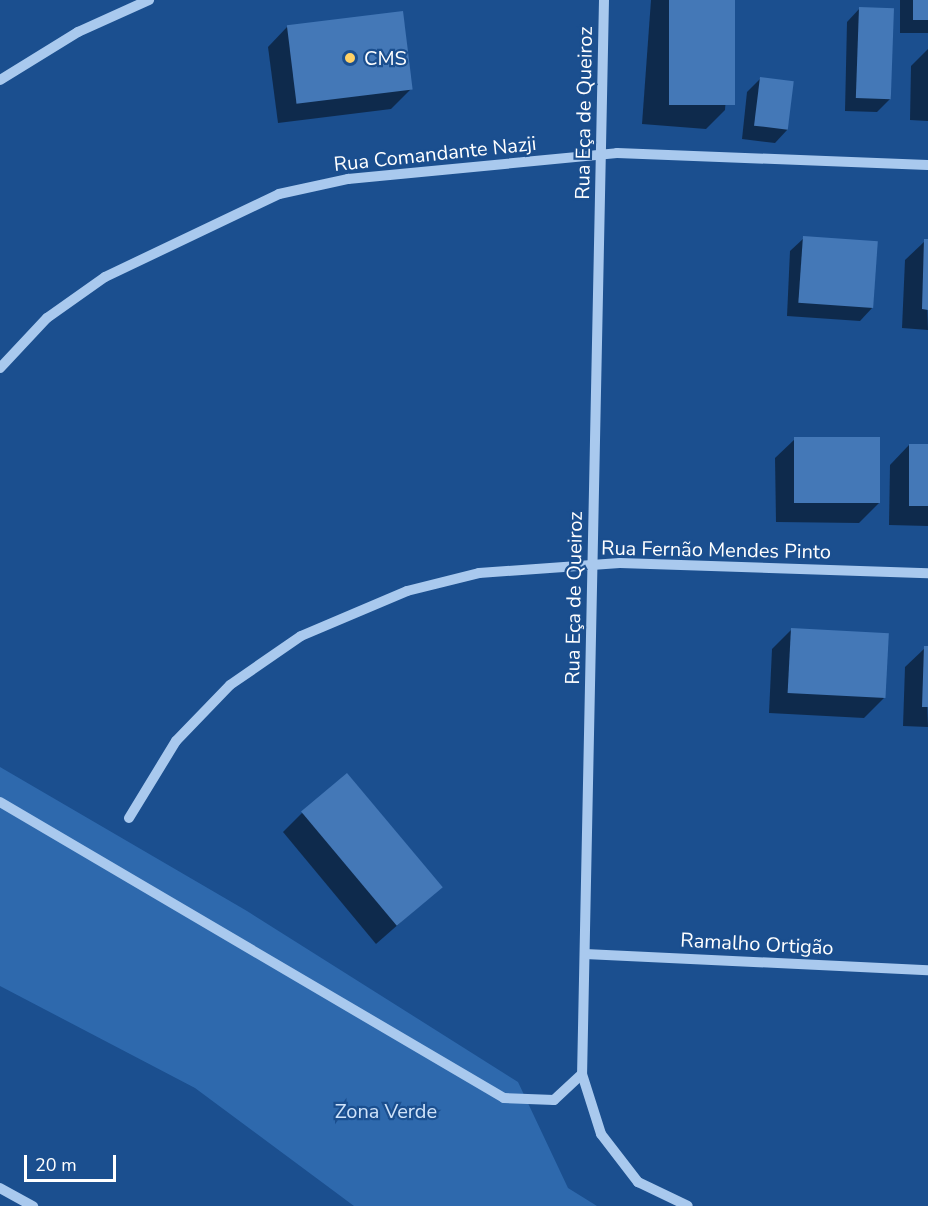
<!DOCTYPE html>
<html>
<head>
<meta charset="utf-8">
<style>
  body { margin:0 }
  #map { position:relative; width:928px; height:1206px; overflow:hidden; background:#1b4f8f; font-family:"Nunito Sans",sans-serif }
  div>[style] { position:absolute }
  .green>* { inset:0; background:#2e69ad }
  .shadow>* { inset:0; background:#0007; transform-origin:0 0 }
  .building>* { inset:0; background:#4478b7; transform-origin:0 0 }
  .minor>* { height:10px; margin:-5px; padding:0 5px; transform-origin:5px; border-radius:5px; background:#a9c9ee }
  .dots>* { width:16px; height:16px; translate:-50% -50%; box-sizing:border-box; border:3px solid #1b4f8f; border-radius:50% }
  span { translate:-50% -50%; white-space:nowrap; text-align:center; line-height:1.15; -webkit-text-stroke:4.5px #1b4f8f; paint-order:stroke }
  .poi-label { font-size:20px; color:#fff }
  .left { translate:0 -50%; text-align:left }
  .street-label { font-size:20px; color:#fff }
  .park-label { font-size:20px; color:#cfe3fa }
  .scale { position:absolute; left:24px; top:1155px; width:92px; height:27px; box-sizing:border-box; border:3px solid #fff; border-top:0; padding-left:8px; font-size:18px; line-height:21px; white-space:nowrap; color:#fff; -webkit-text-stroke:4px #1b4f8f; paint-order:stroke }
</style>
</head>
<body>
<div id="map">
  <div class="green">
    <i style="clip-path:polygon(0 767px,247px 911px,518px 1082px,568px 1188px,597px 1206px,354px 1206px,195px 1088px,0 986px)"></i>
  </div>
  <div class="shadow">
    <i style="clip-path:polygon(651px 0,733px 0,725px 110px,706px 129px,642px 124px)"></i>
    <i style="left:900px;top:0;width:28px;height:33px"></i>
    <i style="clip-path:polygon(860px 8px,891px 98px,877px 112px,845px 111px,847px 22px)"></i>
    <i style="clip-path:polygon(287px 27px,411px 89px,391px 109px,278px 123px,268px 47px)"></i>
    <i style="clip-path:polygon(928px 49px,928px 121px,910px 120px,911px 66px)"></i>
    <i style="clip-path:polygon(760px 79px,788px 129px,775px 143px,742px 139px,747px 92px)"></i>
    <i style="clip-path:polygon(804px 238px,873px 307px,860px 321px,787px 316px,790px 251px)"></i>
    <i style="clip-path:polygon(925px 241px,928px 330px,902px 328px,905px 260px)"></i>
    <i style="clip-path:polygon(795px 439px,879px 503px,859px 523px,776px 522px,775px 458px)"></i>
    <i style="clip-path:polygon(909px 445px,928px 446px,928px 526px,889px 525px,890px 465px)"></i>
    <i style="clip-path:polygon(792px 629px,884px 698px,864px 718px,769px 713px,772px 649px)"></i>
    <i style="clip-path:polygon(925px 648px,928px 727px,903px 726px,905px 667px)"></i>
    <i style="clip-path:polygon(302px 813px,441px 887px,376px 944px,283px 832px)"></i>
  </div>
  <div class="building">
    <i style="left:669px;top:0;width:66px;height:105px"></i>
    <i style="left:913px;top:0;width:15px;height:20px"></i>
    <i style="left:859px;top:7px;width:35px;height:91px;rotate:2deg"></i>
    <i style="left:403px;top:11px;width:79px;height:117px;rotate:83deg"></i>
    <i style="left:760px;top:77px;width:34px;height:49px;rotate:7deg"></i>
    <i style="left:803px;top:236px;width:75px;height:67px;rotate:4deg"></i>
    <i style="clip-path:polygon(924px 239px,928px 239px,928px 310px,922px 309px)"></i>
    <i style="left:794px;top:437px;width:86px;height:66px"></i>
    <i style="left:909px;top:444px;width:19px;height:62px"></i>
    <i style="left:791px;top:628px;width:98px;height:65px;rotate:3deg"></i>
    <i style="clip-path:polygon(924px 646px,928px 646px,928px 707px,922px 707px)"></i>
    <i style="left:347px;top:773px;width:149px;height:60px;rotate:50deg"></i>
  </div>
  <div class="minor">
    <i style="left:604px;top:0;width:1074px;rotate:91.17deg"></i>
    <i style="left:582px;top:1074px;width:63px;rotate:72.4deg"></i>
    <i style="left:601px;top:1134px;width:61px;rotate:52.4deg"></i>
    <i style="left:638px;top:1182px;width:55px;rotate:25.6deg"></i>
    <i style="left:0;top:80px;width:92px;rotate:-31.6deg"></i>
    <i style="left:78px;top:32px;width:78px;rotate:-24.3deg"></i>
    <i style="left:0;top:368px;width:69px;rotate:-46.8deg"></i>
    <i style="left:47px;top:318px;width:71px;rotate:-35.3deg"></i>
    <i style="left:105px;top:277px;width:193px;rotate:-25.5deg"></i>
    <i style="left:279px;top:194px;width:71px;rotate:-12.3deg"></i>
    <i style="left:348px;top:179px;width:270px;rotate:-5.5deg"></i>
    <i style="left:617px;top:153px;width:311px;rotate:2.2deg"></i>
    <i style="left:0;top:802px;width:584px;rotate:30.43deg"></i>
    <i style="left:504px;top:1098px;width:50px;rotate:2.3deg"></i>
    <i style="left:554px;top:1100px;width:38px;rotate:-43deg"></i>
    <i style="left:129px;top:818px;width:90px;rotate:-58.6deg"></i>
    <i style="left:176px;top:741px;width:78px;rotate:-46deg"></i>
    <i style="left:230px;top:685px;width:86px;rotate:-34.6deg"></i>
    <i style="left:301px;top:636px;width:115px;rotate:-23deg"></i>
    <i style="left:407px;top:591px;width:74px;rotate:-14deg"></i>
    <i style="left:479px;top:573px;width:141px;rotate:-4.1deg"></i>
    <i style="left:620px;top:563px;width:308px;rotate:1.9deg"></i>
    <i style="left:585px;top:954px;width:343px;rotate:2.7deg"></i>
    <i style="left:0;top:1188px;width:38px;rotate:29deg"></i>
  </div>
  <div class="dots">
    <i style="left:350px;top:58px;background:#ffd166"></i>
  </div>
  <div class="poi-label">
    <span class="left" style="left:364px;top:58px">CMS</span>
  </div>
  <div class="street-label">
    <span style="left:584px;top:113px;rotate:-89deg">Rua Eça de Queiroz</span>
    <span style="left:435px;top:154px;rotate:-6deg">Rua Comandante Nazji</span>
    <span style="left:716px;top:550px;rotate:1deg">Rua Fernão Mendes Pinto</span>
    <span style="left:574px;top:598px;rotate:-89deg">Rua Eça de Queiroz</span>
    <span style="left:757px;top:944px;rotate:3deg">Ramalho Ortigão</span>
  </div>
  <div class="park-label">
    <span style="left:386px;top:1111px">Zona Verde</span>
  </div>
  <div class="scale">20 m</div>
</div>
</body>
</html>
